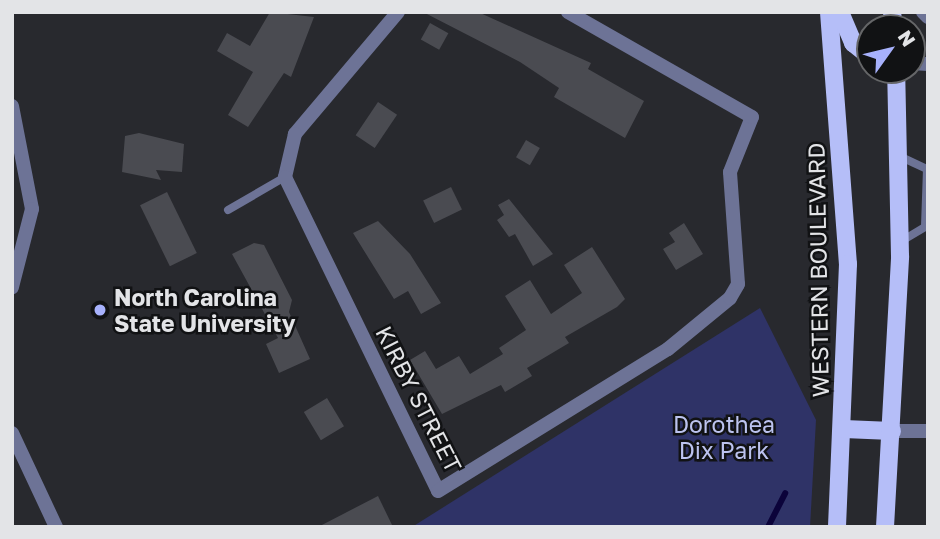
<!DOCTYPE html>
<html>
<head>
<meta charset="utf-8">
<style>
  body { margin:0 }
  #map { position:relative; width:940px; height:539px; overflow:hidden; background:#28292e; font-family:"Golos Text",sans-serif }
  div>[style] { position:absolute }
  .green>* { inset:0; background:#2f3367 }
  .stream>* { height:6px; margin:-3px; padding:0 3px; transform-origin:3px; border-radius:3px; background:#0b033a }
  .building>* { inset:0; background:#4a4b51; transform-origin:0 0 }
  .service>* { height:8px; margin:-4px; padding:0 4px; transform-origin:4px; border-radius:4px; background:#6d7396 }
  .minor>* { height:14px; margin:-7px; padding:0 7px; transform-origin:7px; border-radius:7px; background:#6d7396 }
  .tertiary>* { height:14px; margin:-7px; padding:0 7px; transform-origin:7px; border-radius:7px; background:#6d7396 }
  .primary>* { height:18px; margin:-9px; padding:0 9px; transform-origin:9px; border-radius:9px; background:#b5bef8 }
  .dots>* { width:19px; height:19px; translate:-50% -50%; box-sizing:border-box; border:4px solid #111214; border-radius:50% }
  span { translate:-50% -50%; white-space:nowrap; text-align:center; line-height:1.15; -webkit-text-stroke:5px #111214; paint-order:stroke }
  .street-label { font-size:23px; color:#e3e4e7 }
  .poi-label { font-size:23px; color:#e3e4e7; font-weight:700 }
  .left { translate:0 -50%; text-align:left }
  .park-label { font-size:23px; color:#bcc3ef }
  .frame { position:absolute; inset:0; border:14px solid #e3e4e7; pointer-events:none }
  .north { position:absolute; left:856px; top:14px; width:70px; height:70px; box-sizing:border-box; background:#111214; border:2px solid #656668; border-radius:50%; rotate:56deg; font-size:19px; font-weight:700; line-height:28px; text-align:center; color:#e3e4e7 }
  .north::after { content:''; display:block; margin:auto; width:24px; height:32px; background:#a7b1fc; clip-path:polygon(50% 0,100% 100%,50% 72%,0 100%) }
</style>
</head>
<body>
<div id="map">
  <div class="green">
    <i style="clip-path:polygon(760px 308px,816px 420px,810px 527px,412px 527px)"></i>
  </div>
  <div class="stream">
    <i style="left:768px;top:527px;width:38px;rotate:-63deg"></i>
  </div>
  <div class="building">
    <i style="clip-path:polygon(270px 12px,314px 17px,291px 77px,284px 73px,248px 127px,228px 115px,253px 72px,217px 51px,227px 33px,250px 46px)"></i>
    <i style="clip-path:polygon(423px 12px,478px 12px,591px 63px,588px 69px,644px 101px,625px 138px,554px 97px,559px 88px,520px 62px)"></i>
    <i style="left:430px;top:23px;width:21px;height:19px;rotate:29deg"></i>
    <i style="left:378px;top:102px;width:23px;height:40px;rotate:34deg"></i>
    <i style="clip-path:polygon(139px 133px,184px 144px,182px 172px,156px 170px,161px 180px,122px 172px,125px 136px)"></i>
    <i style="left:526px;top:140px;width:16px;height:20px;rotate:30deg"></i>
    <i style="left:451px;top:187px;width:25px;height:31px;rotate:64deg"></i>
    <i style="left:167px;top:192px;width:68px;height:30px;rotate:64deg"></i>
    <i style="clip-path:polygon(509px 199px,553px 254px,533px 266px,515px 234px,509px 237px,497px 220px,504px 215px,498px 205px)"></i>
    <i style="clip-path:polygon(378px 221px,410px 254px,441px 303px,421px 314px,408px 291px,394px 299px,353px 233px)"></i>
    <i style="clip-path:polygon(684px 223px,703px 254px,676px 270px,663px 249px,675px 242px,669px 233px)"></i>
    <i style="clip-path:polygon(254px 243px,264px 245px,292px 300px,289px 312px,310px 359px,279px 373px,266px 344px,278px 338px,232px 254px)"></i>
    <i style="clip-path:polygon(592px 247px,625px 299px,617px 307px,565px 337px,569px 343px,527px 368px,532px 376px,505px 392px,501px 385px,442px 414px,410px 360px,425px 351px,436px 369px,459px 356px,470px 374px,503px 354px,499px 348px,526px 330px,505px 296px,530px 280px,551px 314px,582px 293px,564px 265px)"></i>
    <i style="left:327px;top:398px;width:33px;height:27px;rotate:59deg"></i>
    <i style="clip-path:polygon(378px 496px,393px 527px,318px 527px)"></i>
  </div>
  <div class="service">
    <i style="left:899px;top:156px;width:31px;rotate:25deg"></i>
    <i style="left:927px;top:169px;width:58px;rotate:92deg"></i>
    <i style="left:925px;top:227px;width:29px;rotate:149deg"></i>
    <i style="left:228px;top:210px;width:66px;rotate:-30.1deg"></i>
  </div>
  <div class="minor">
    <i style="left:398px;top:12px;width:160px;rotate:130.2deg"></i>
    <i style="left:295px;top:134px;width:44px;rotate:103.1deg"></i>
    <i style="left:285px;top:177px;width:349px;rotate:64deg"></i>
    <i style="left:438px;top:491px;width:270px;rotate:-31.7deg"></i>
    <i style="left:668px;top:349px;width:80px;rotate:-39.4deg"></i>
    <i style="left:730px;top:298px;width:16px;rotate:-60deg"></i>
    <i style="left:738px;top:284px;width:112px;rotate:-94.1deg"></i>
    <i style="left:730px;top:172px;width:59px;rotate:-68.2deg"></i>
    <i style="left:752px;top:117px;width:212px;rotate:-150.3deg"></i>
    <i style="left:12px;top:106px;width:105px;rotate:79deg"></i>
    <i style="left:32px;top:209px;width:81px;rotate:104.4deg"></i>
    <i style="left:12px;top:433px;width:104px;rotate:64.9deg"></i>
  </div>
  <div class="tertiary">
    <i style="left:923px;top:12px;width:7px;rotate:45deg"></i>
    <i style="left:912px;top:63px;width:16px;rotate:4deg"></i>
    <i style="left:892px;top:431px;width:36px"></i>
  </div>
  <div class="primary">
    <i style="left:829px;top:12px;width:253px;rotate:85.7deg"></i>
    <i style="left:848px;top:264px;width:263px;rotate:92.4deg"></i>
    <i style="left:840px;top:12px;width:34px;rotate:67deg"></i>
    <i style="left:853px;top:43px;width:22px;rotate:39deg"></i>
    <i style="left:892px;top:12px;width:16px;rotate:83deg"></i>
    <i style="left:844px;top:429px;width:48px;rotate:2.4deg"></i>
    <i style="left:885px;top:527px;width:271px;rotate:-86.8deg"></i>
    <i style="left:900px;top:256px;width:186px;rotate:-91.2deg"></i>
  </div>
  <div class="dots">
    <i style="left:100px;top:310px;background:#a7b1fc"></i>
  </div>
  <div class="street-label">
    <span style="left:818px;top:270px;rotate:-91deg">WESTERN BOULEVARD</span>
    <span style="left:419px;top:399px;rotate:63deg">KIRBY STREET</span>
  </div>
  <div class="poi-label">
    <span class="left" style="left:114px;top:310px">North Carolina<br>State University</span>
  </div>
  <div class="park-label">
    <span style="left:724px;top:437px">Dorothea<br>Dix Park</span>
  </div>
  <div class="frame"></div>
  <div class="north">N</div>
</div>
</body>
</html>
